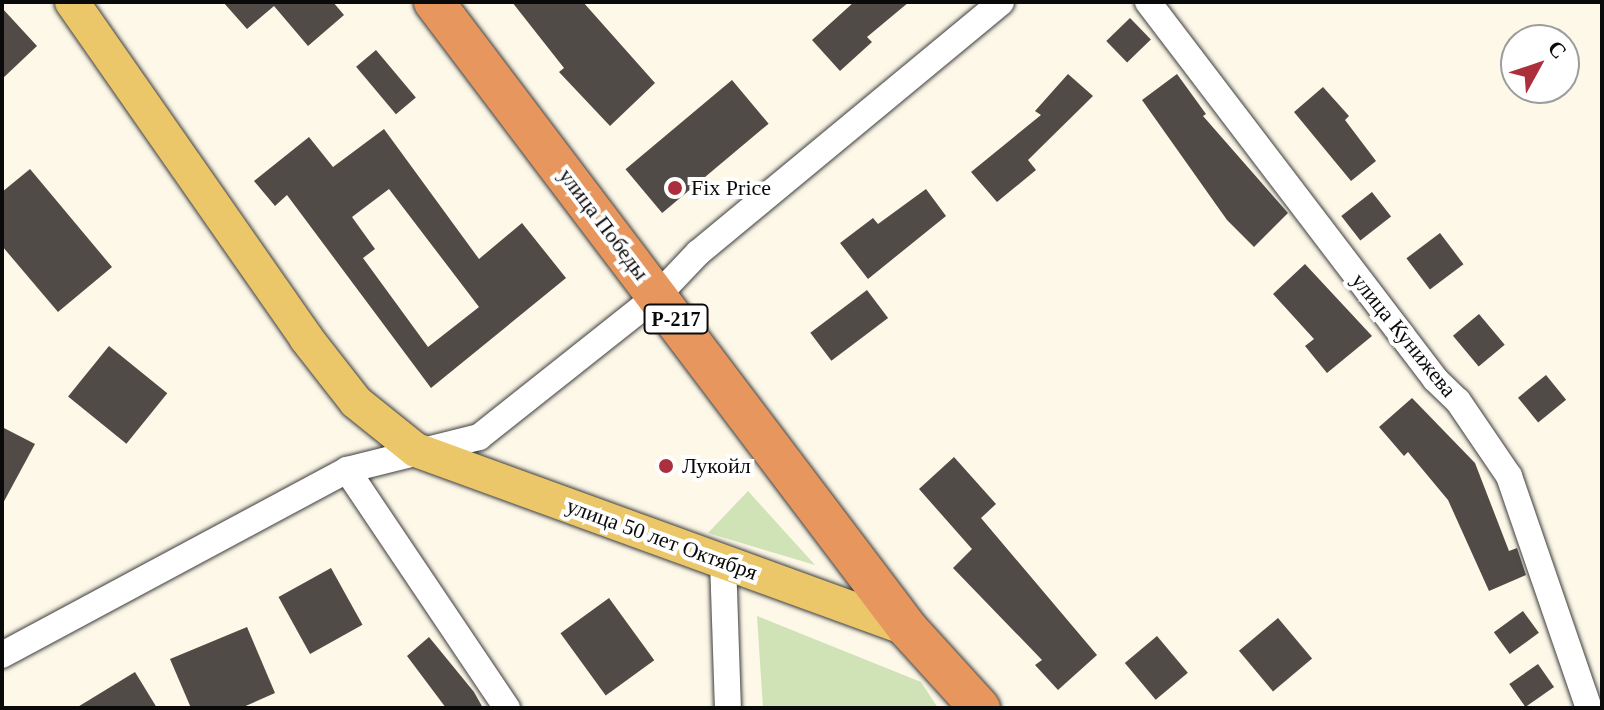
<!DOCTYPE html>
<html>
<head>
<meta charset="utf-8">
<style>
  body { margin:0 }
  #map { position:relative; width:1604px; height:710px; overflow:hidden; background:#fdf8e8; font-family:"Times New Roman",serif }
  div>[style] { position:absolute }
  .green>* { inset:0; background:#cfe3b6 }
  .building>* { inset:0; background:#514b47; transform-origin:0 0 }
  .roads { filter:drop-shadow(0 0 2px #3d3d3d) drop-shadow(0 0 2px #3d3d3d) }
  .minor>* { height:26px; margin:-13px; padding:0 13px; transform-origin:13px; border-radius:13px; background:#fff }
  .major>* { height:34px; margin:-17px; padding:0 17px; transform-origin:17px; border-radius:17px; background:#ecc76a }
  .highway>* { height:40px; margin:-20px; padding:0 20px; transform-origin:20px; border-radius:20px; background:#e7965d }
  .dots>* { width:22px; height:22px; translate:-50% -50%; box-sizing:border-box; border:4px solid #fff; border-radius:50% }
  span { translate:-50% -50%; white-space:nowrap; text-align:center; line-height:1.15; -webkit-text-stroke:8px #fff; paint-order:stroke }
  .shield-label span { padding:2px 6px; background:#fff; border:2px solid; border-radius:6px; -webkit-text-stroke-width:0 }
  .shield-label { font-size:20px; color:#0a0a0a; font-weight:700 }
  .poi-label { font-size:22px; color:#0a0a0a }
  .left { translate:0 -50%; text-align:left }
  .street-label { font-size:22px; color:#0a0a0a }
  .frame { position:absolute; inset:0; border:4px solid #0a0a0a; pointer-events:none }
  .north { position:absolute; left:1500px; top:24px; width:80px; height:80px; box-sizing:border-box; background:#fff; border:2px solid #9d9d9d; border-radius:50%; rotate:50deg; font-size:22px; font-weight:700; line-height:32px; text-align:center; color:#0a0a0a }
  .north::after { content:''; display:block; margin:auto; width:28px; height:36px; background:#ac303b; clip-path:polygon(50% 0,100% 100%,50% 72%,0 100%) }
</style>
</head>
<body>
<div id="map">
  <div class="green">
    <i style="clip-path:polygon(748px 491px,815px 565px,708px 533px)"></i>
    <i style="clip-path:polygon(757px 616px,921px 682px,938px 708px,763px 708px)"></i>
  </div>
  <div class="building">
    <i style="clip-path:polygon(223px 2px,333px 2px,344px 15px,308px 46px,274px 6px,247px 29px)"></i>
    <i style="clip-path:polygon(512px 2px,583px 2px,655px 83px,610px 126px,559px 72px,564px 68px)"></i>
    <i style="clip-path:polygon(854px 2px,909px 2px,867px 37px,872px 42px,840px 71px,812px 40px)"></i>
    <i style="clip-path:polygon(2px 8px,37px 46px,2px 79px)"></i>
    <i style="left:1130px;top:18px;width:30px;height:33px;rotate:46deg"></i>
    <i style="left:376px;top:50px;width:62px;height:26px;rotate:50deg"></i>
    <i style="clip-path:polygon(1068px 74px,1093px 96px,1028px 160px,1036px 170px,997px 202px,971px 172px,1041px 115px,1035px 111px)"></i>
    <i style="clip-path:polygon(1177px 74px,1206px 114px,1203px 116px,1288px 213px,1254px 247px,1227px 220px,1142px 100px)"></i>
    <i style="left:732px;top:80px;width:57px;height:139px;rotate:50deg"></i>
    <i style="clip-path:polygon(1323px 87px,1349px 116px,1345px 120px,1376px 161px,1351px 181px,1294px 112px)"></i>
    <i style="clip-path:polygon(evenodd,384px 129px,479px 259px,522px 223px,566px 278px,431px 388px,287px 195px,275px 206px,254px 181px,309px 137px,333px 167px,384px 129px,389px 189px,479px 307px,428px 347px,363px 258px,375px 249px,352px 217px,389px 189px)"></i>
    <i style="clip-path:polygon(30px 169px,112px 267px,58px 312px,2px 246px,2px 192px)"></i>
    <i style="clip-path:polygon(926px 189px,946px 216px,868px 279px,840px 243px,873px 218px,878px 224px)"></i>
    <i style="left:1372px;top:192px;width:31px;height:39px;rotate:52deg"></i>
    <i style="left:1440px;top:233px;width:39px;height:42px;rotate:53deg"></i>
    <i style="clip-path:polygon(1305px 264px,1372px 336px,1327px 373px,1305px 346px,1314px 339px,1273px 294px)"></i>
    <i style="left:867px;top:290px;width:35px;height:71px;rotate:53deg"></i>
    <i style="left:1479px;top:314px;width:40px;height:34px;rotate:50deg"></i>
    <i style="left:109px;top:346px;width:75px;height:65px;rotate:39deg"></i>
    <i style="left:1546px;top:375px;width:32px;height:36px;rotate:51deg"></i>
    <i style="clip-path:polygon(1412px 398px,1475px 463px,1509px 551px,1517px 548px,1526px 575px,1489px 591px,1448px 500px,1408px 452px,1404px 456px,1379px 427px)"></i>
    <i style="clip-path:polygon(2px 427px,35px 444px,2px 505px)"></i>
    <i style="clip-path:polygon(954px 457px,996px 504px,981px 518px,1097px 655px,1058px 690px,1035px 665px,1042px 660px,953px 568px,972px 549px,919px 489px)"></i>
    <i style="left:331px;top:568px;width:65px;height:60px;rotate:61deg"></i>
    <i style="left:609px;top:598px;width:77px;height:60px;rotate:54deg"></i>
    <i style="left:1523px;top:611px;width:27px;height:36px;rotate:54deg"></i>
    <i style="left:1278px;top:618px;width:53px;height:51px;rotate:50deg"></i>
    <i style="clip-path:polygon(247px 627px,275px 693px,241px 708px,191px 708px,170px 659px)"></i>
    <i style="left:1157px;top:636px;width:48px;height:42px;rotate:50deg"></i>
    <i style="clip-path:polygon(429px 637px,474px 692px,483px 708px,446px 708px,407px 656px)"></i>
    <i style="left:1538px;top:664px;width:28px;height:35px;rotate:55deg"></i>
    <i style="clip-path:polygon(135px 672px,157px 708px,76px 708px)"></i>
  </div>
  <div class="roads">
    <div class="minor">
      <i style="left:1148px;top:2px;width:474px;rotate:52.7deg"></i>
      <i style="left:1435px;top:379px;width:32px;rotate:44deg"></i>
      <i style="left:1458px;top:401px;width:91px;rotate:55.8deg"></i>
      <i style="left:1509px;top:476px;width:245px;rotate:71deg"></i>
      <i style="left:347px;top:470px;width:287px;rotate:56.1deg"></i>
      <i style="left:723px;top:560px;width:148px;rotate:88.1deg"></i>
      <i style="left:2px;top:655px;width:391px;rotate:-28.2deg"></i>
      <i style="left:347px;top:470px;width:136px;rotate:-14deg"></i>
      <i style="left:479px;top:437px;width:228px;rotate:-38.4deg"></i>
      <i style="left:658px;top:295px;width:58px;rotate:-46.4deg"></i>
      <i style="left:698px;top:253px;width:393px;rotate:-39.6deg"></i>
    </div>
    <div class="major">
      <i style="left:72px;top:2px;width:409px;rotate:55.1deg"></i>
      <i style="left:306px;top:338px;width:81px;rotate:52deg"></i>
      <i style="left:356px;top:402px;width:77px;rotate:38.7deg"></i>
      <i style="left:416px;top:450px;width:524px;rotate:19.99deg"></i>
    </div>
    <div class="highway">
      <i style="left:434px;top:2px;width:786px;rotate:52.91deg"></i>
      <i style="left:908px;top:629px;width:107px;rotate:47.7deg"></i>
    </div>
  </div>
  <div class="dots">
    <i style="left:675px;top:188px;background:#ac303b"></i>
    <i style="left:666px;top:466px;background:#ac303b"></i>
  </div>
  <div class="shield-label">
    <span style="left:676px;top:319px">Р-217</span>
  </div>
  <div class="poi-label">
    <span class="left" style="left:691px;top:188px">Fix Price</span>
    <span class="left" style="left:682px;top:466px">Лукойл</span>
  </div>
  <div class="street-label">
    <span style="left:604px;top:224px;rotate:53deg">улица Победы</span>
    <span style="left:1404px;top:335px;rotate:51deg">улица Кунижева</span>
    <span style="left:662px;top:539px;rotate:20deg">улица 50 лет Октября</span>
  </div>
  <div class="frame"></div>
  <div class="north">С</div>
</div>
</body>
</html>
